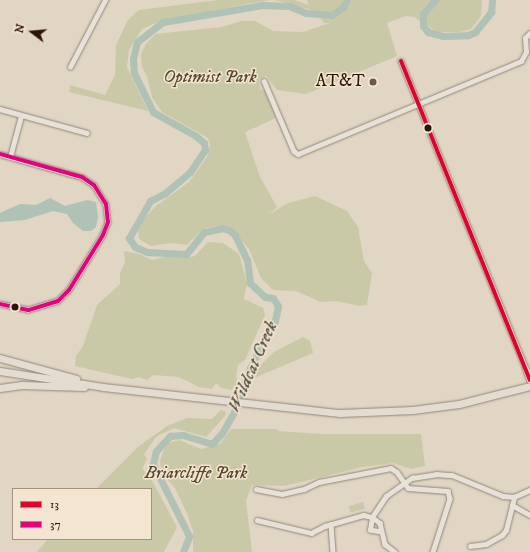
<!DOCTYPE html>
<html>
<head>
<meta charset="utf-8">
<style>
  body { margin:0 }
  #map { position:relative; width:530px; height:552px; overflow:hidden; background:#e1d5c3; font-family:"IM FELL DW Pica",serif }
  div>[style] { position:absolute }
  .green>* { inset:0; background:#c9c9a8; transform-origin:0 0 }
  .water>* { inset:0; background:#afc2b5 }
  .river>* { height:7px; margin:-3.5px; padding:0 3.5px; transform-origin:3.5px; border-radius:3.5px; background:#afc2b5 }
  .roads { filter:drop-shadow(0 0 1px #91877c) drop-shadow(0 0 1px #91877c) }
  .street>* { height:4.5px; margin:-2.25px; padding:0 2.25px; transform-origin:2.25px; border-radius:2.25px; background:#e7e1d8 }
  .secondary>* { height:6px; margin:-3px; padding:0 3px; transform-origin:3px; border-radius:3px; background:#e7e1d8 }
  .primary>* { height:7px; margin:-3.5px; padding:0 3.5px; transform-origin:3.5px; border-radius:3.5px; background:#e4dcd1 }
  .bus-1>* { height:4px; margin:-2px; padding:0 2px; transform-origin:2px; border-radius:2px; background:#e4002b }
  .bus-2>* { height:4px; margin:-2px; padding:0 2px; transform-origin:2px; border-radius:2px; background:#e5007d }
  .dots>* { width:11px; height:11px; translate:-50% -50%; box-sizing:border-box; border:2px solid #f4e5d0; border-radius:50% }
  span { translate:-50% -50%; white-space:nowrap; text-align:center; line-height:1.15; -webkit-text-stroke:3px #f4e5d0; paint-order:stroke }
  .park-label { font-size:17px; color:#564730; font-style:italic }
  .poi-label { font-size:17px; color:#2d1407 }
  .right { translate:-100% -50%; text-align:right }
  .water-label { font-size:18px; color:#534e42; font-style:italic }
  .legend { position:absolute; left:12px; top:488px; width:140px; height:52px; box-sizing:border-box; background:#f4e5d0; border:1px solid #a49180; margin:0; padding:5px 7px; list-style:none; font-size:12px; color:#2d1407 }
  .legend li { display:flex; align-items:center; gap:8px; height:20px }
  .legend b { width:20px; border:1px solid #a49180 }
  .north { position:absolute; left:12px; top:12px; width:40px; height:40px; -webkit-text-stroke:3px #f4e5d0; paint-order:stroke; rotate:286deg; font-size:11px; font-weight:700; line-height:16px; text-align:center; color:#2d1407 }
  .north::after { content:''; display:block; margin:auto; width:14px; height:18px; background:#2d1407; clip-path:polygon(50% 0,100% 100%,50% 72%,0 100%) }
</style>
</head>
<body>
<div id="map">
  <div class="green">
    <i style="clip-path:polygon(218px 0,270px 0,163px 20px,142px 29px,129px 50px,127px 67px,148px 111px,69px 92px,70px 85px,105px 95px,115px 75px,116px 45px,128px 20px,139px 10px)"></i>
    <i style="clip-path:polygon(275px 0,294px 0,309px 5px,307px 0,482px 0,481px 16px,471px 29px,460px 32px,437px 32px,414px 17px,406px 16px,387px 23px,397px 56px,306px 94px,277px 90px,266px 76px,259px 80px,260px 89px,265px 91px,276px 118px,245px 132px,260px 177px,277px 207px,268px 215px,288px 203px,315px 196px,347px 211px,358px 227px,364px 261px,372px 273px,367px 305px,359px 306px,337px 301px,321px 302px,296px 291px,273px 290px,261px 278px,249px 249px,233px 230px,221px 225px,203px 229px,187px 245px,171px 243px,151px 246px,139px 239px,138px 230px,141px 222px,156px 206px,189px 182px,207px 157px,210px 145px,208px 138px,162px 112px,152px 97px,147px 76px,142px 67px,141px 54px,146px 44px,155px 34px,222px 27px,241px 21px,255px 21px,273px 31px,303px 32px,330px 23px,324px 23px,315px 11px)"></i>
    <i style="clip-path:polygon(208px 242px,223px 243px,239px 254px,247px 284px,244px 299px,263px 308px,265px 315px,245px 360px,238px 365px,236px 375px,237px 384px,231px 390px,221px 388px,216px 383px,212px 389px,199px 387px,179px 377px,153px 375px,147px 380px,139px 377px,132px 379px,75px 366px,76px 356px,83px 346px,97px 305px,120px 284px,120px 273px,125px 262px,124px 251px,139px 254px,152px 260px,169px 256px,186px 258px,195px 256px)"></i>
    <i style="clip-path:polygon(303px 337px,310px 341px,313px 353px,254px 378px,259px 367px,274px 352px)"></i>
    <i style="clip-path:polygon(221px 410px,226px 412px,225px 416px,206px 437px,174px 428px,157px 436px,144px 454px,147px 459px,142px 469px,149px 475px,177px 527px,164px 552px,37px 552px,48px 539px,151px 539px,151px 489px,96px 489px,139px 446px,167px 426px,187px 418px,212px 419px)"></i>
    <i style="clip-path:polygon(231px 429px,279px 429px,277px 431px,322px 434px,421px 434px,425px 466px,411px 469px,393px 463px,363px 467px,284px 486px,252px 485px,246px 501px,252px 552px,193px 552px,193px 531px,188px 516px,175px 488px,162px 474px,160px 461px,164px 449px,169px 443px,179px 440px,201px 449px,220px 444px)"></i>
    <i style="left:363px;top:502px;width:7px;height:15px;rotate:74deg"></i>
  </div>
  <div class="water">
    <i style="clip-path:polygon(50px 198px,65px 206px,87px 200px,96px 202px,98px 217px,96px 227px,91px 231px,83px 231px,73px 223px,67px 214px,53px 211px,25px 220px,0 222px,0 213px,20px 204px,36px 205px)"></i>
  </div>
  <div class="river">
    <i style="left:435px;top:0;width:18px;rotate:131deg"></i>
    <i style="left:423px;top:14px;width:12px;rotate:90deg"></i>
    <i style="left:423px;top:26px;width:8px;rotate:50deg"></i>
    <i style="left:428px;top:32px;width:16px;rotate:15deg"></i>
    <i style="left:443px;top:36px;width:25px;rotate:-2deg"></i>
    <i style="left:468px;top:35px;width:8px;rotate:-23deg"></i>
    <i style="left:475px;top:32px;width:26px;rotate:-51deg"></i>
    <i style="left:491px;top:12px;width:12px;rotate:-85deg"></i>
    <i style="left:183px;top:552px;width:17px;rotate:-69deg"></i>
    <i style="left:189px;top:536px;width:80px;rotate:-116.6deg"></i>
    <i style="left:153px;top:464px;width:13px;rotate:-77deg"></i>
    <i style="left:156px;top:451px;width:21px;rotate:-47deg"></i>
    <i style="left:170px;top:436px;width:13px;rotate:-4deg"></i>
    <i style="left:183px;top:435px;width:30px;rotate:17deg"></i>
    <i style="left:212px;top:444px;width:15px;rotate:-48deg"></i>
    <i style="left:222px;top:433px;width:24px;rotate:-60deg"></i>
    <i style="left:234px;top:412px;width:47px;rotate:-70deg"></i>
    <i style="left:250px;top:368px;width:53px;rotate:-62deg"></i>
    <i style="left:275px;top:321px;width:15px;rotate:-79deg"></i>
    <i style="left:278px;top:306px;width:9px;rotate:-122deg"></i>
    <i style="left:273px;top:298px;width:8px;rotate:-173deg"></i>
    <i style="left:265px;top:297px;width:21px;rotate:-137deg"></i>
    <i style="left:250px;top:283px;width:23px;rotate:-97deg"></i>
    <i style="left:247px;top:260px;width:28px;rotate:-116deg"></i>
    <i style="left:235px;top:235px;width:8px;rotate:-140deg"></i>
    <i style="left:229px;top:230px;width:7px;rotate:-164deg"></i>
    <i style="left:222px;top:228px;width:18px;rotate:167deg"></i>
    <i style="left:204px;top:232px;width:28px;rotate:129deg"></i>
    <i style="left:186px;top:254px;width:39px;rotate:-177deg"></i>
    <i style="left:147px;top:252px;width:13px;rotate:-157deg"></i>
    <i style="left:135px;top:247px;width:11px;rotate:-124deg"></i>
    <i style="left:129px;top:238px;width:43px;rotate:-60.4deg"></i>
    <i style="left:150px;top:201px;width:16px;rotate:-27deg"></i>
    <i style="left:164px;top:194px;width:34px;rotate:-40deg"></i>
    <i style="left:190px;top:172px;width:27px;rotate:-56deg"></i>
    <i style="left:205px;top:150px;width:7px;rotate:-98deg"></i>
    <i style="left:204px;top:143px;width:11px;rotate:-139deg"></i>
    <i style="left:196px;top:136px;width:49px;rotate:-150.8deg"></i>
    <i style="left:153px;top:112px;width:43px;rotate:-116deg"></i>
    <i style="left:134px;top:73px;width:14px;rotate:-94deg"></i>
    <i style="left:133px;top:59px;width:17px;rotate:-77deg"></i>
    <i style="left:137px;top:42px;width:33px;rotate:-38deg"></i>
    <i style="left:163px;top:22px;width:100px;rotate:-9.7deg"></i>
    <i style="left:262px;top:5px;width:27px;rotate:2deg"></i>
    <i style="left:289px;top:6px;width:18px;rotate:22deg"></i>
    <i style="left:306px;top:13px;width:26px;rotate:4deg"></i>
    <i style="left:332px;top:15px;width:14px;rotate:-36deg"></i>
    <i style="left:343px;top:7px;width:8px;rotate:-60deg"></i>
  </div>
  <div class="roads">
    <div class="street">
      <i style="left:401px;top:61px;width:332px;rotate:67.9deg"></i>
      <i style="left:70px;top:67px;width:76px;rotate:-62.4deg"></i>
      <i style="left:264px;top:81px;width:76px;rotate:66.8deg"></i>
      <i style="left:294px;top:151px;width:5px;rotate:37deg"></i>
      <i style="left:298px;top:154px;width:242px;rotate:-22.6deg"></i>
      <i style="left:521px;top:61px;width:10px;rotate:-61deg"></i>
      <i style="left:526px;top:52px;width:14px;rotate:-94deg"></i>
      <i style="left:525px;top:38px;width:7px;rotate:-45deg"></i>
      <i style="left:0;top:109px;width:90px;rotate:15.4deg"></i>
      <i style="left:0;top:154px;width:85px;rotate:15.7deg"></i>
      <i style="left:82px;top:177px;width:14px;rotate:34deg"></i>
      <i style="left:94px;top:185px;width:22px;rotate:58deg"></i>
      <i style="left:106px;top:204px;width:18px;rotate:84deg"></i>
      <i style="left:108px;top:222px;width:14px;rotate:111deg"></i>
      <i style="left:103px;top:235px;width:65px;rotate:121.7deg"></i>
      <i style="left:69px;top:290px;width:16px;rotate:135deg"></i>
      <i style="left:58px;top:301px;width:31px;rotate:163deg"></i>
      <i style="left:28px;top:310px;width:29px;rotate:-168deg"></i>
      <i style="left:10px;top:157px;width:42px;rotate:-75deg"></i>
      <i style="left:256px;top:489px;width:26px;rotate:11deg"></i>
      <i style="left:282px;top:494px;width:23px;rotate:-13deg"></i>
      <i style="left:304px;top:489px;width:17px;rotate:-25deg"></i>
      <i style="left:319px;top:482px;width:73px;rotate:-11deg"></i>
      <i style="left:391px;top:468px;width:7px;rotate:34deg"></i>
      <i style="left:397px;top:472px;width:19px;rotate:55deg"></i>
      <i style="left:408px;top:488px;width:40px;rotate:4.3deg"></i>
      <i style="left:448px;top:491px;width:8px;rotate:76deg"></i>
      <i style="left:450px;top:499px;width:56px;rotate:107.8deg"></i>
      <i style="left:512px;top:505px;width:21px;rotate:29deg"></i>
      <i style="left:257px;top:520px;width:56px;rotate:13.5deg"></i>
      <i style="left:311px;top:533px;width:16px;rotate:-27deg"></i>
      <i style="left:325px;top:526px;width:40px;rotate:-16deg"></i>
      <i style="left:363px;top:515px;width:9px;rotate:13deg"></i>
      <i style="left:372px;top:517px;width:10px;rotate:37deg"></i>
      <i style="left:380px;top:523px;width:22px;rotate:77deg"></i>
      <i style="left:385px;top:544px;width:13px;rotate:39deg"></i>
      <i style="left:331px;top:524px;width:28px;rotate:86deg"></i>
      <i style="left:381px;top:532px;width:11px;rotate:-170deg"></i>
      <i style="left:370px;top:530px;width:13px;rotate:-81deg"></i>
      <i style="left:372px;top:517px;width:25px;rotate:-56deg"></i>
      <i style="left:386px;top:496px;width:32px;rotate:-35deg"></i>
      <i style="left:412px;top:478px;width:24px;rotate:-9deg"></i>
      <i style="left:436px;top:474px;width:16px;rotate:4deg"></i>
      <i style="left:452px;top:475px;width:55px;rotate:22.4deg"></i>
      <i style="left:503px;top:496px;width:11px;rotate:5deg"></i>
      <i style="left:514px;top:497px;width:17px;rotate:-24deg"></i>
      <i style="left:470px;top:546px;width:16px;rotate:-7deg"></i>
      <i style="left:486px;top:544px;width:18px;rotate:-29deg"></i>
      <i style="left:502px;top:535px;width:6px;rotate:-51deg"></i>
      <i style="left:506px;top:530px;width:34px;rotate:-76deg"></i>
    </div>
    <div class="secondary">
      <i style="left:526px;top:369px;width:12px;rotate:70deg"></i>
    </div>
    <div class="primary">
      <i style="left:0;top:358px;width:79px;rotate:15.4deg"></i>
      <i style="left:0;top:371px;width:104px;rotate:8.8deg"></i>
      <i style="left:103px;top:387px;width:238px;rotate:6.3deg"></i>
      <i style="left:340px;top:413px;width:73px;rotate:-2.4deg"></i>
      <i style="left:413px;top:410px;width:46px;rotate:-7.4deg"></i>
      <i style="left:459px;top:404px;width:73px;rotate:-14.2deg"></i>
      <i style="left:0;top:388px;width:22px;rotate:-8deg"></i>
      <i style="left:22px;top:385px;width:62px;rotate:1.8deg"></i>
    </div>
  </div>
  <div class="bus-1">
    <i style="left:401px;top:61px;width:344px;rotate:68deg"></i>
  </div>
  <div class="bus-2">
    <i style="left:0;top:154px;width:85px;rotate:15.7deg"></i>
    <i style="left:82px;top:177px;width:14px;rotate:34deg"></i>
    <i style="left:94px;top:185px;width:22px;rotate:58deg"></i>
    <i style="left:106px;top:204px;width:18px;rotate:84deg"></i>
    <i style="left:108px;top:222px;width:14px;rotate:111deg"></i>
    <i style="left:103px;top:235px;width:65px;rotate:121.7deg"></i>
    <i style="left:69px;top:290px;width:16px;rotate:135deg"></i>
    <i style="left:58px;top:301px;width:31px;rotate:163deg"></i>
    <i style="left:28px;top:310px;width:29px;rotate:-168deg"></i>
  </div>
  <div class="dots">
    <i style="left:373px;top:82px;background:#6c5849"></i>
    <i style="left:428px;top:128px;background:#2d1407"></i>
    <i style="left:15px;top:307px;background:#2d1407"></i>
  </div>
  <div class="park-label">
    <span style="left:210px;top:78px">Optimist Park</span>
    <span style="left:196px;top:474px">Briarcliffe Park</span>
  </div>
  <div class="poi-label">
    <span class="right" style="left:365px;top:82px">AT&amp;T</span>
  </div>
  <div class="water-label">
    <span style="left:253px;top:367px;rotate:-66deg">Wildcat Creek</span>
  </div>
  <ul class="legend">
  <li><b style="height:5px;background:#e4002b"></b>13</li>
  <li><b style="height:5px;background:#e5007d"></b>37</li>
  </ul>
  <div class="north">N</div>
</div>
</body>
</html>
